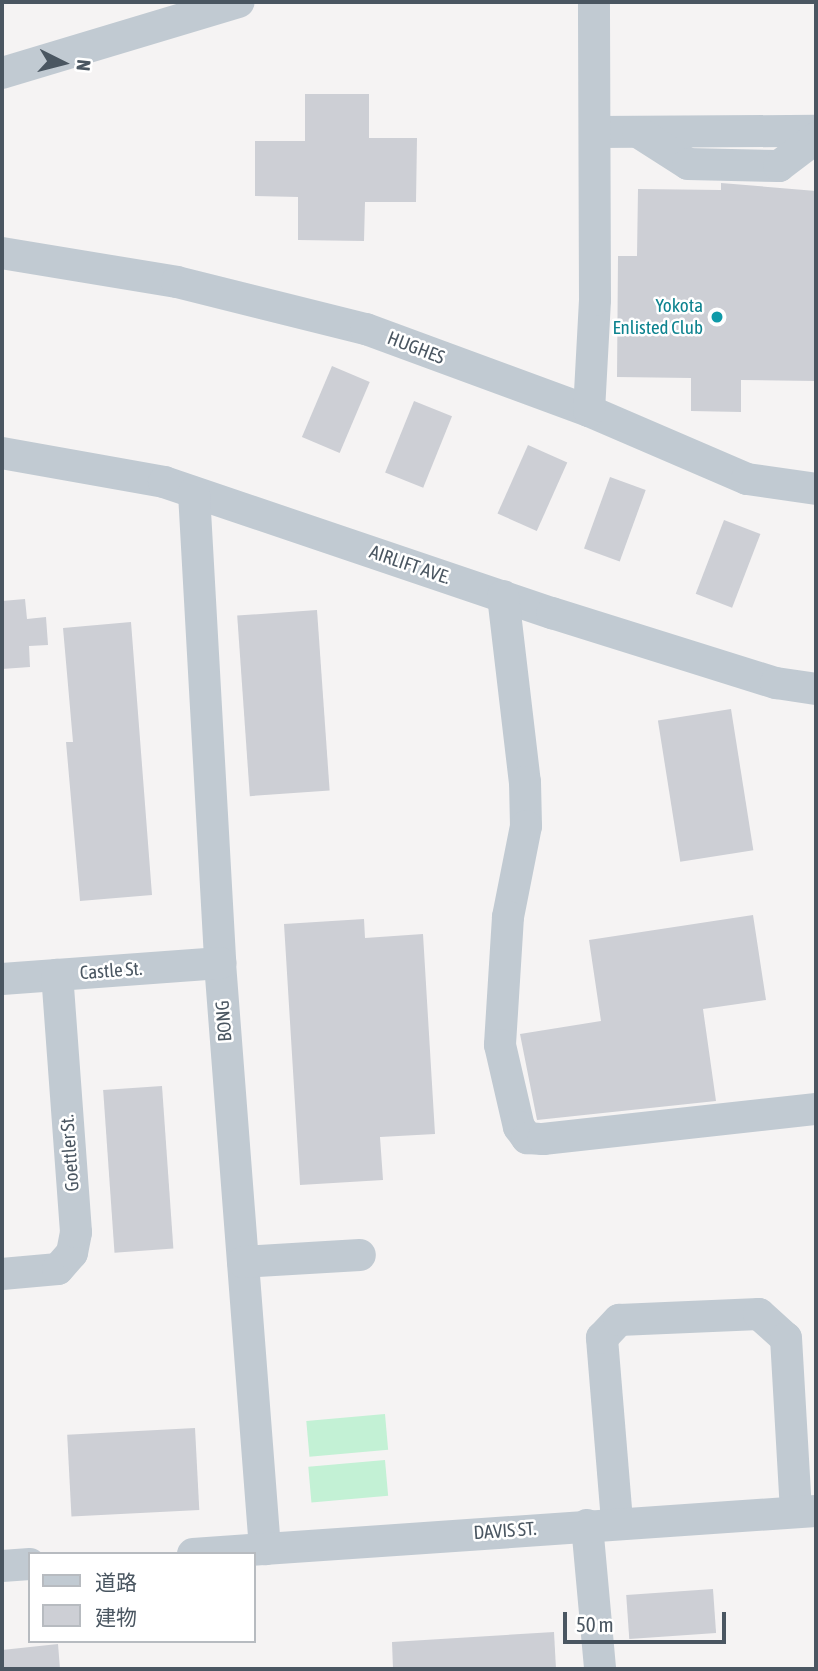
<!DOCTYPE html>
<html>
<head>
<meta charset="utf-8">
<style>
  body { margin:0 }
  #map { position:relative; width:818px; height:1671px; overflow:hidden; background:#f5f3f3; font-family:"Asap Condensed","Noto Sans JP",sans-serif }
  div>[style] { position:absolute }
  .green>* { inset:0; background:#c3f1d5; transform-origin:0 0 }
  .building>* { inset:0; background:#cdcfd5; transform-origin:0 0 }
  .minor>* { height:32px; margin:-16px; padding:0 16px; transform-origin:16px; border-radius:16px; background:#c1cad2 }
  .dots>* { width:19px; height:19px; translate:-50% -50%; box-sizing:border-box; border:4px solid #fff; border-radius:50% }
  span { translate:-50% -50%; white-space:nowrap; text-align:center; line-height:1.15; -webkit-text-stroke:5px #fff; paint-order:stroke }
  .culture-label { font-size:19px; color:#0d838f }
  .right { translate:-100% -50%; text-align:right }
  .street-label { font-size:19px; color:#4a5661 }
  .frame { position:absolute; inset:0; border:4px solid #4a5661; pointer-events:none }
  .legend { position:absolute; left:28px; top:1552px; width:228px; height:91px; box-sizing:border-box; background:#fff; border:2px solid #b7bbc0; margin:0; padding:9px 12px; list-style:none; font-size:21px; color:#4a5661 }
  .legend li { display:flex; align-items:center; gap:14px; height:35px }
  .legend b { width:35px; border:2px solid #b7bbc0 }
  .north { position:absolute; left:28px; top:28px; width:70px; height:70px; -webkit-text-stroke:5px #fff; paint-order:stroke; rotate:96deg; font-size:19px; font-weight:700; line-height:28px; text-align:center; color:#4a5661 }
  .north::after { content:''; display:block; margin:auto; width:24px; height:32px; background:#4a5661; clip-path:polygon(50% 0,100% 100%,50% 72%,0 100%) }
  .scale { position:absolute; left:563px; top:1612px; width:163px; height:32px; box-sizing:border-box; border:4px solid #4a5661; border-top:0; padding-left:9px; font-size:21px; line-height:24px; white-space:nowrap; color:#4a5661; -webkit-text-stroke:5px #fff; paint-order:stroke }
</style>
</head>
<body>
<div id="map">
  <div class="green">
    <i style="left:385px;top:1414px;width:36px;height:79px;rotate:85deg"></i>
    <i style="left:385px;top:1460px;width:36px;height:77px;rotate:85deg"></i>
  </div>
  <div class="building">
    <i style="clip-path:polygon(305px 94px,369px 94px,369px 138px,417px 138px,416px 202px,365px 202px,364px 241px,298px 240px,298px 197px,255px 196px,255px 141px,305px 141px)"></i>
    <i style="clip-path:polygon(721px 183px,816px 191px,816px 381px,741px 380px,741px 412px,691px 411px,691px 378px,617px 377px,618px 256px,637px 256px,638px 189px,721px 190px)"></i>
    <i style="left:332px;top:366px;width:41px;height:77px;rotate:23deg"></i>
    <i style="left:414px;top:401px;width:41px;height:77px;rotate:22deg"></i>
    <i style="left:528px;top:445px;width:43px;height:75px;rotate:24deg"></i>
    <i style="left:610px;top:477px;width:38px;height:76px;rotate:20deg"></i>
    <i style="left:724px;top:520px;width:39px;height:79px;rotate:21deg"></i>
    <i style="clip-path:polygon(25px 599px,27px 619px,46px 617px,48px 645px,29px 646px,30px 667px,2px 669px,2px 601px)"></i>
    <i style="left:317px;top:610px;width:181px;height:80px;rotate:86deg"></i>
    <i style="clip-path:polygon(131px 622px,152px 895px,80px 901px,66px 742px,73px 742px,63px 628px)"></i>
    <i style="left:731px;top:709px;width:143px;height:74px;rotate:81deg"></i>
    <i style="clip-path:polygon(753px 915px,766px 1000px,703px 1009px,716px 1101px,537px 1120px,520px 1034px,601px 1021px,589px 940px)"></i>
    <i style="clip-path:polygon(364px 919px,365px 938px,423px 934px,435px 1134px,380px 1137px,383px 1180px,300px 1185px,284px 924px)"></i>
    <i style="left:162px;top:1086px;width:163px;height:59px;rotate:86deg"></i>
    <i style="left:195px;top:1428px;width:82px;height:128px;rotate:87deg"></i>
    <i style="left:713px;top:1589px;width:44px;height:87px;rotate:86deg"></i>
    <i style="clip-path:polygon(554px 1632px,556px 1669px,393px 1669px,392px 1642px)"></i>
    <i style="clip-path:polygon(58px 1644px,60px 1669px,2px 1669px,2px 1650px)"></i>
  </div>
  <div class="minor">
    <i style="left:2px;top:73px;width:247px;rotate:-16.7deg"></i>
    <i style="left:595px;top:132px;width:221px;rotate:-0.3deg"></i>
    <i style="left:638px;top:132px;width:59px;rotate:32.6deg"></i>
    <i style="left:688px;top:164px;width:91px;rotate:1.3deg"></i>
    <i style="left:779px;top:166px;width:46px;rotate:-37.1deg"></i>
    <i style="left:2px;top:253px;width:177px;rotate:9.4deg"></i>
    <i style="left:177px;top:282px;width:195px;rotate:14deg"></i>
    <i style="left:366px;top:329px;width:238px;rotate:20.2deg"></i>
    <i style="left:589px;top:411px;width:172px;rotate:23.3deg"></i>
    <i style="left:747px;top:479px;width:70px;rotate:8.2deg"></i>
    <i style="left:589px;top:411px;width:111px;rotate:-86.9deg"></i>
    <i style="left:595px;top:300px;width:298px;rotate:-90.2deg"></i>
    <i style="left:2px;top:453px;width:165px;rotate:10.1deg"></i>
    <i style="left:164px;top:482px;width:410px;rotate:18.7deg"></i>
    <i style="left:552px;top:613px;width:235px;rotate:17.4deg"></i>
    <i style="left:776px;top:683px;width:40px;rotate:8.5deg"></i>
    <i style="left:194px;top:493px;width:471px;rotate:86.8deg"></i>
    <i style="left:220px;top:963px;width:588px;rotate:85.61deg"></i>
    <i style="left:503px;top:596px;width:187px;rotate:83.3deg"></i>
    <i style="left:525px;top:782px;width:44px;rotate:88.7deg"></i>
    <i style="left:526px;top:826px;width:93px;rotate:101.2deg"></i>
    <i style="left:508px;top:917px;width:128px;rotate:93.6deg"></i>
    <i style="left:500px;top:1045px;width:84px;rotate:77deg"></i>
    <i style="left:519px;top:1127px;width:14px;rotate:54deg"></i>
    <i style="left:527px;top:1138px;width:16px;rotate:4deg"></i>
    <i style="left:543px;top:1139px;width:275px;rotate:-6.3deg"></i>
    <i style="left:2px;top:979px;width:219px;rotate:-4.2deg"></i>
    <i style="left:243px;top:1262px;width:117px;rotate:-3.4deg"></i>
    <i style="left:2px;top:1274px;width:56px;rotate:-5.1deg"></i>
    <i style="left:58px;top:1269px;width:21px;rotate:-49deg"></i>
    <i style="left:72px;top:1253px;width:21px;rotate:-79deg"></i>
    <i style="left:76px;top:1232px;width:258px;rotate:-94.2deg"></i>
    <i style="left:617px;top:1521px;width:184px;rotate:-94.7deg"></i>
    <i style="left:602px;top:1338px;width:25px;rotate:-47deg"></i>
    <i style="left:619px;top:1320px;width:140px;rotate:-2.5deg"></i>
    <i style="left:759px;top:1314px;width:36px;rotate:42deg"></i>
    <i style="left:786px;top:1338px;width:174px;rotate:86.7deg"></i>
    <i style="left:587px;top:1525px;width:145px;rotate:84.8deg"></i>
    <i style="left:193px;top:1554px;width:624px;rotate:-3.95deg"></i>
    <i style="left:2px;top:1566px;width:28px;rotate:-4deg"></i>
  </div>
  <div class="dots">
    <i style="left:717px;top:317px;background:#0f9aa8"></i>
  </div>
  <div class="culture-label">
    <span class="right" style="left:703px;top:317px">Yokota<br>Enlisted Club</span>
  </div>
  <div class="street-label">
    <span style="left:416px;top:348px;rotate:21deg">HUGHES</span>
    <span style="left:410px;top:565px;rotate:19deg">AIRLIFT AVE.</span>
    <span style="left:111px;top:971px;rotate:-4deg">Castle St.</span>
    <span style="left:224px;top:1021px;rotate:-94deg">BONG</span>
    <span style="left:70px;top:1153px;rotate:-94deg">Goettler St.</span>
    <span style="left:505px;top:1531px;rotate:-4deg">DAVIS ST.</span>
  </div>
  <div class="frame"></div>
  <ul class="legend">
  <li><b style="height:9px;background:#c1cad2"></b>道路</li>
  <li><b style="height:19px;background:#cdcfd5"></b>建物</li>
  </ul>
  <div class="north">N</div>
  <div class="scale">50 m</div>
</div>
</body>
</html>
